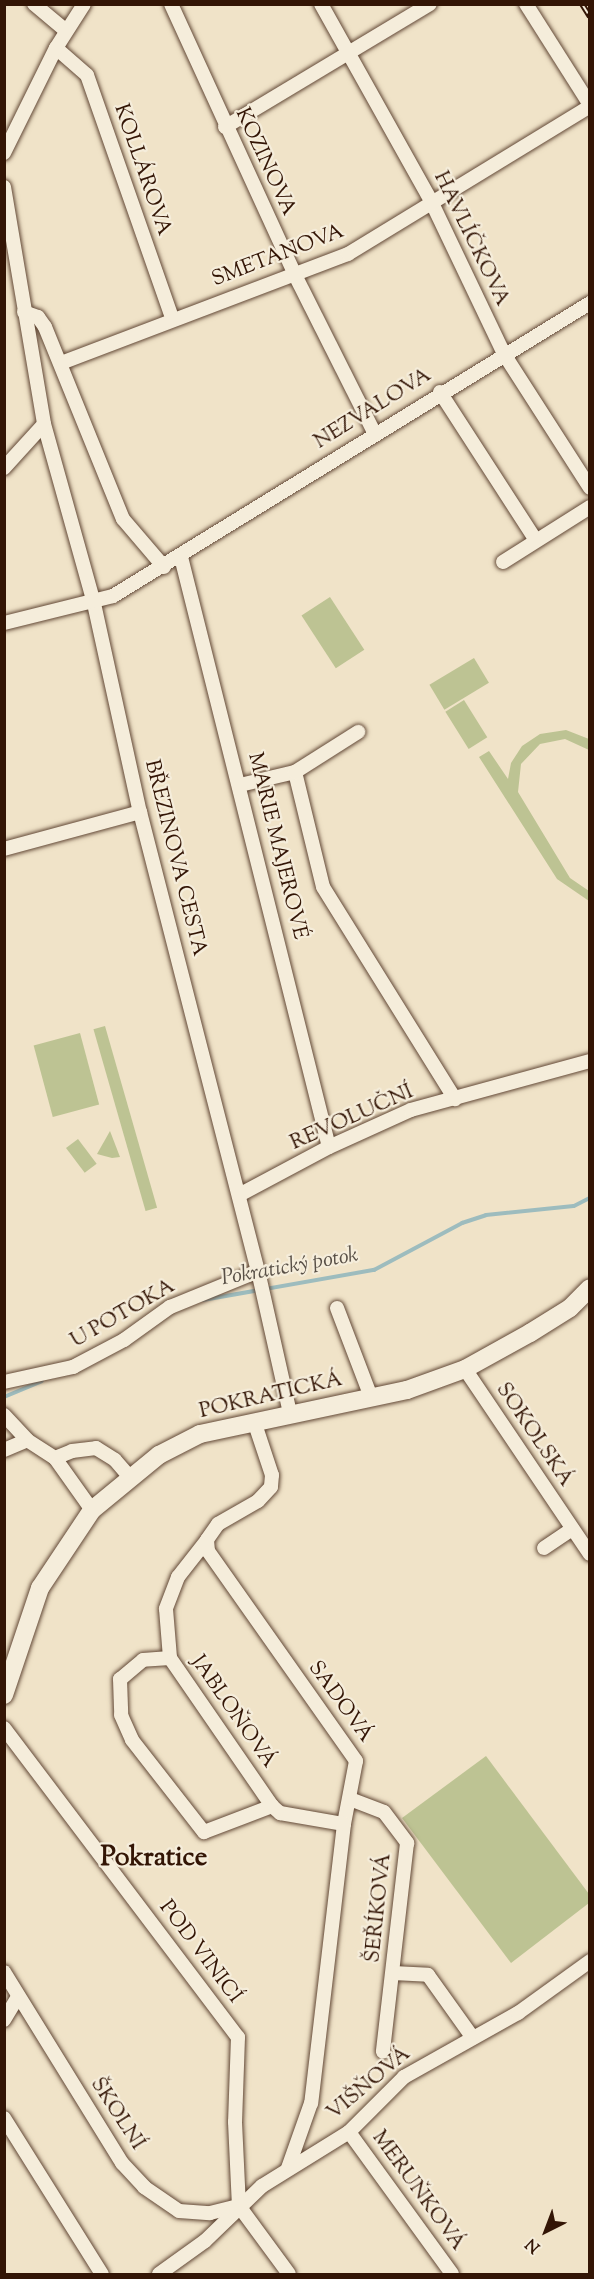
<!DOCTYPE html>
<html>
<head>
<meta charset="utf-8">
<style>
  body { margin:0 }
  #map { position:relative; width:594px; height:2279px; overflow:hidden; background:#f0e3c8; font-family:"Sorts Mill Goudy",serif }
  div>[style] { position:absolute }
  .green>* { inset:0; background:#bdc393; transform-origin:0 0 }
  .stream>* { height:4px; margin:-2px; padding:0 2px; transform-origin:2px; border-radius:2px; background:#9dbcbe }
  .roads { filter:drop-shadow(0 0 2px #624836) drop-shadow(0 0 2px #624836) }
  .street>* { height:14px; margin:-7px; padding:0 7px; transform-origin:7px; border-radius:7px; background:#f5eddb }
  .secondary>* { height:18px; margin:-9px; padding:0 9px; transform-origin:9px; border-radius:9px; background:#f5eddb }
  .rail>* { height:6px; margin-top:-3px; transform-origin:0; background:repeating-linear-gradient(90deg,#f5eddb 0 11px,#331505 0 22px); box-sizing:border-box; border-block:2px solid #331505 }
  span { translate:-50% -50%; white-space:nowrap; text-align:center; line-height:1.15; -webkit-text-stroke:4.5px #f5eddb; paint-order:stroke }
  .street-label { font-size:21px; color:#331505 }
  .water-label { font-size:22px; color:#584f46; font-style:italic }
  .district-label { font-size:27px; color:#331505; font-weight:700 }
  .frame { position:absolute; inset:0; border:6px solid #331505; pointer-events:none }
  .north { position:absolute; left:516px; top:2201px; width:60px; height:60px; -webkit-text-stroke:4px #f5eddb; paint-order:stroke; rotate:222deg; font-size:16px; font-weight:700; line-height:24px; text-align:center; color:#331505 }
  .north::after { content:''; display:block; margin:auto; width:21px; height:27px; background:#331505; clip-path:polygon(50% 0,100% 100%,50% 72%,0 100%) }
</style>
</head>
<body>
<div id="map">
  <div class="green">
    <i style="left:330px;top:597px;width:63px;height:34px;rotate:57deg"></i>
    <i style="left:474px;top:658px;width:29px;height:52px;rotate:59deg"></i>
    <i style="left:464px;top:700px;width:44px;height:22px;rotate:58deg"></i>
    <i style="clip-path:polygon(566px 730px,589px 739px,589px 750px,565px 739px,540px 744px,521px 764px,518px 792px,570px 878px,589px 891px,589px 901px,557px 879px,479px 757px,489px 751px,508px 779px,511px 763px,522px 746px,540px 734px)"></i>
    <i style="left:105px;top:1026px;width:189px;height:12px;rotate:74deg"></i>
    <i style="left:80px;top:1033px;width:74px;height:48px;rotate:75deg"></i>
    <i style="clip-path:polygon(110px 1131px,120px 1157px,112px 1158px,97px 1154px)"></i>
    <i style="left:78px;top:1139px;width:31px;height:15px;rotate:53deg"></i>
    <i style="clip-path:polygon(486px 1756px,589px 1894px,589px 1903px,511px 1963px,402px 1818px)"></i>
  </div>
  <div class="stream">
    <i style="left:203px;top:1300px;width:174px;rotate:-10deg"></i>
    <i style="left:374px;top:1270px;width:100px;rotate:-28.1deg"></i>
    <i style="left:462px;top:1223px;width:25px;rotate:-18deg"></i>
    <i style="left:486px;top:1215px;width:88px;rotate:-5.8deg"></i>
    <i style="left:574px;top:1206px;width:18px;rotate:-27deg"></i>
    <i style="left:4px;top:1397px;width:41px;rotate:-22.8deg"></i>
  </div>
  <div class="roads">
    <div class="street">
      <i style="left:34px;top:4px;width:40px;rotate:40deg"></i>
      <i style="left:171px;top:4px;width:296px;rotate:65.4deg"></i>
      <i style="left:294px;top:273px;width:178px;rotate:63.3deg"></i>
      <i style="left:321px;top:4px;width:228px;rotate:60.8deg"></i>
      <i style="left:432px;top:203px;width:167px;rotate:64.5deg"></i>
      <i style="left:504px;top:354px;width:159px;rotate:57.3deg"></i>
      <i style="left:526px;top:4px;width:120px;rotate:57.6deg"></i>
      <i style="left:56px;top:48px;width:41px;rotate:41.1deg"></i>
      <i style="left:87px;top:75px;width:257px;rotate:70.7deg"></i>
      <i style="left:225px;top:127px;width:239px;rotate:-31deg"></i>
      <i style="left:4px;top:153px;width:117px;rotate:-63.7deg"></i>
      <i style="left:56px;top:48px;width:52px;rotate:-57.5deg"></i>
      <i style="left:4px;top:187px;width:240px;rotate:80.4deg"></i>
      <i style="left:44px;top:424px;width:182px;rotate:74.4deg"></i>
      <i style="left:93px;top:599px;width:218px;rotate:77.6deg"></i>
      <i style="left:140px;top:812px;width:474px;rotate:75.6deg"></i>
      <i style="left:258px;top:1271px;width:146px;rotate:77.3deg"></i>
      <i style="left:24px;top:312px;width:15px;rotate:20deg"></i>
      <i style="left:38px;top:317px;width:12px;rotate:55deg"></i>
      <i style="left:45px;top:327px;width:207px;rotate:67.9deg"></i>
      <i style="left:123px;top:519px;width:63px;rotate:49.5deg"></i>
      <i style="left:61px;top:363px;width:307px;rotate:-20.8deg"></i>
      <i style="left:348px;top:254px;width:284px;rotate:-31.4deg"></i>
      <i style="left:440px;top:392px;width:175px;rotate:57.1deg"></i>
      <i style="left:4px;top:468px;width:59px;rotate:-47.7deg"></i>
      <i style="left:181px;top:557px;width:608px;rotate:75.92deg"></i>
      <i style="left:503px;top:562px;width:103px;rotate:-32.3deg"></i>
      <i style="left:4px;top:623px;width:112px;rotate:-13.9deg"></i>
      <i style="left:113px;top:596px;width:560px;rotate:-31.56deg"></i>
      <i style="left:295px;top:772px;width:118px;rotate:76.3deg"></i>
      <i style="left:323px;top:887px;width:250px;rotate:58.1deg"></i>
      <i style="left:240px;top:785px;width:57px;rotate:-13.3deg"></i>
      <i style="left:295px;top:772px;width:75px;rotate:-32.4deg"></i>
      <i style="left:4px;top:849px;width:141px;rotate:-15.2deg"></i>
      <i style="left:239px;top:1195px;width:102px;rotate:-28.1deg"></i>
      <i style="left:329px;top:1147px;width:90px;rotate:-24.3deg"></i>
      <i style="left:411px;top:1110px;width:186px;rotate:-15.3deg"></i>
      <i style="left:337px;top:1308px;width:95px;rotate:69.1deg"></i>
      <i style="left:465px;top:1369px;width:223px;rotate:56deg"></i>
      <i style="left:4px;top:1382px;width:71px;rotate:-12.3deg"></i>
      <i style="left:73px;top:1367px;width:58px;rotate:-27.9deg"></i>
      <i style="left:124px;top:1340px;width:57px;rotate:-35.7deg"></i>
      <i style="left:170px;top:1307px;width:95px;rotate:-22.2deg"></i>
      <i style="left:4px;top:1415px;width:34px;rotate:47deg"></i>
      <i style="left:254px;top:1421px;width:57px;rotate:71.6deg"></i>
      <i style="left:272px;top:1475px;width:12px;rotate:95deg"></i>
      <i style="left:271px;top:1487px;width:19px;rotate:133deg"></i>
      <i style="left:258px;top:1501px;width:46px;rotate:150.1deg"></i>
      <i style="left:218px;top:1524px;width:19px;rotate:125deg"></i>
      <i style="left:207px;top:1540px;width:11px;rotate:85deg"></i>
      <i style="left:208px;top:1551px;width:257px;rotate:54.8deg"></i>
      <i style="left:356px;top:1761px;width:64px;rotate:100.8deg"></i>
      <i style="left:344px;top:1824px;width:281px;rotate:96.7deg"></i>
      <i style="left:311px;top:2103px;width:69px;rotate:109.5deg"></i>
      <i style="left:4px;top:1450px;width:25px;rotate:-23deg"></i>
      <i style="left:27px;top:1440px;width:33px;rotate:33deg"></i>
      <i style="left:55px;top:1458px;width:64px;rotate:54.6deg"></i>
      <i style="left:55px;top:1458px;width:18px;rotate:-22deg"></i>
      <i style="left:72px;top:1451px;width:24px;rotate:-7deg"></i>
      <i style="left:96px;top:1448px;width:22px;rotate:32deg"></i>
      <i style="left:115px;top:1460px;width:21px;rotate:49deg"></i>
      <i style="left:207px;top:1540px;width:47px;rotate:128.1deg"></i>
      <i style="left:178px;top:1577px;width:34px;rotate:111deg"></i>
      <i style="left:166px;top:1609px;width:49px;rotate:85.3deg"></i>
      <i style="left:170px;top:1658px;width:180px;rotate:55.4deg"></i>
      <i style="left:272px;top:1806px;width:11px;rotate:41deg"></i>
      <i style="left:280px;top:1813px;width:65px;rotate:9.8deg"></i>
      <i style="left:544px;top:1548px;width:34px;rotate:-34deg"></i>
      <i style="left:170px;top:1658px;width:27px;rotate:176deg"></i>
      <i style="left:143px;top:1660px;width:30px;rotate:140deg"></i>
      <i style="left:120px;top:1679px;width:36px;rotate:88deg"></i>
      <i style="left:121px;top:1715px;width:27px;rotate:66deg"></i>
      <i style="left:132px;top:1740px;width:117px;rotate:52deg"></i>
      <i style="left:204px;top:1832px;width:73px;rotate:-20.9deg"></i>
      <i style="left:4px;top:1728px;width:388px;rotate:52.9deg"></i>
      <i style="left:238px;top:2037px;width:85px;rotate:92deg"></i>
      <i style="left:235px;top:2122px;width:84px;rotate:87.3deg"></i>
      <i style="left:350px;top:1799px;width:36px;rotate:21deg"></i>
      <i style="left:384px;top:1812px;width:39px;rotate:53deg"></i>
      <i style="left:407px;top:1843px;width:210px;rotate:96.6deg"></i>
      <i style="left:4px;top:1972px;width:225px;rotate:58.3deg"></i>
      <i style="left:122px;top:2163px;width:33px;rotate:47deg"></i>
      <i style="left:144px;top:2187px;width:42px;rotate:34.4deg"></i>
      <i style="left:179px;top:2211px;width:31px;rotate:4deg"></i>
      <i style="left:210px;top:2213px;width:30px;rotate:-14deg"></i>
      <i style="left:393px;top:1973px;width:35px;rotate:3deg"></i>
      <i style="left:428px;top:1975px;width:77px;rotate:54.5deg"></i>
      <i style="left:4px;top:2020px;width:27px;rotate:-59deg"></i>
      <i style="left:4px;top:2118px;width:184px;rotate:57.9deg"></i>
      <i style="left:349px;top:2132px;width:175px;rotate:54deg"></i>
      <i style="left:239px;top:2206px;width:84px;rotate:53.7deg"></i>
      <i style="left:159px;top:2274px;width:57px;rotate:-35.7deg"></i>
      <i style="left:205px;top:2241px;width:79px;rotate:-44deg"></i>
      <i style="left:262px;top:2186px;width:102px;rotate:-31.8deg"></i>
      <i style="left:349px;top:2132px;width:78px;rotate:-45deg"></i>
      <i style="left:404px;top:2077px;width:131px;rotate:-29.3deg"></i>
      <i style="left:518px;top:2013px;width:89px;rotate:-35.8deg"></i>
    </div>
    <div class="secondary">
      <i style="left:4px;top:1695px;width:113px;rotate:-71.4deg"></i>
      <i style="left:40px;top:1588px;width:94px;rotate:-56.3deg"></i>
      <i style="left:92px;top:1510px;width:87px;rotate:-39.4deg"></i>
      <i style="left:159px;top:1455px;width:46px;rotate:-27.1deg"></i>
      <i style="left:200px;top:1434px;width:212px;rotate:-12deg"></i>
      <i style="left:407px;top:1390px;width:62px;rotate:-19.9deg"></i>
      <i style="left:465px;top:1369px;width:74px;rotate:-29deg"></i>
      <i style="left:530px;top:1333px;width:47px;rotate:-32deg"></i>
      <i style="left:570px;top:1308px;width:28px;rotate:-45deg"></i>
    </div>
  </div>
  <div class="rail">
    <i style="left:582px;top:4px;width:15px;rotate:58deg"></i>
  </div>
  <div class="street-label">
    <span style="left:265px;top:162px;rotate:65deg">KOZINOVA</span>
    <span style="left:142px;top:170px;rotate:71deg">KOLLÁROVA</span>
    <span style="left:471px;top:239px;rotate:64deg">HAVLÍČKOVA</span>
    <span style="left:278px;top:256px;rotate:-21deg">SMETANOVA</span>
    <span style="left:373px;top:409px;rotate:-32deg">NEZVALOVA</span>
    <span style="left:277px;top:846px;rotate:76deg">MARIE MAJEROVÉ</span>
    <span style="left:175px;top:858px;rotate:76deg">BŘEZINOVA CESTA</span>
    <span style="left:352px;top:1118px;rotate:-24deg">REVOLUČNÍ</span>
    <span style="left:123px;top:1314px;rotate:-30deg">U POTOKA</span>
    <span style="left:271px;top:1396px;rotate:-13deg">POKRATICKÁ</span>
    <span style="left:534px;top:1435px;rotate:56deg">SOKOLSKÁ</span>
    <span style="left:340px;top:1702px;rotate:54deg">SADOVÁ</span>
    <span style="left:233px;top:1712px;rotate:55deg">JABLOŇOVÁ</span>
    <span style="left:379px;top:1908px;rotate:-84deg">ŠEŘÍKOVÁ</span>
    <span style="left:200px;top:1952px;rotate:53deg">POD VINICÍ</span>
    <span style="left:369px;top:2084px;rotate:-40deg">VIŠŇOVÁ</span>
    <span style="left:117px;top:2114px;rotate:57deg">ŠKOLNÍ</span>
    <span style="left:418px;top:2191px;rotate:54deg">MERUŇKOVÁ</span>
  </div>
  <div class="water-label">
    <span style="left:290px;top:1268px;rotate:-10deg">Pokratický potok</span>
  </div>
  <div class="district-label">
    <span style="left:154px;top:1859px">Pokratice</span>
  </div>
  <div class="frame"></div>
  <div class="north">N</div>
</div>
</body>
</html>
